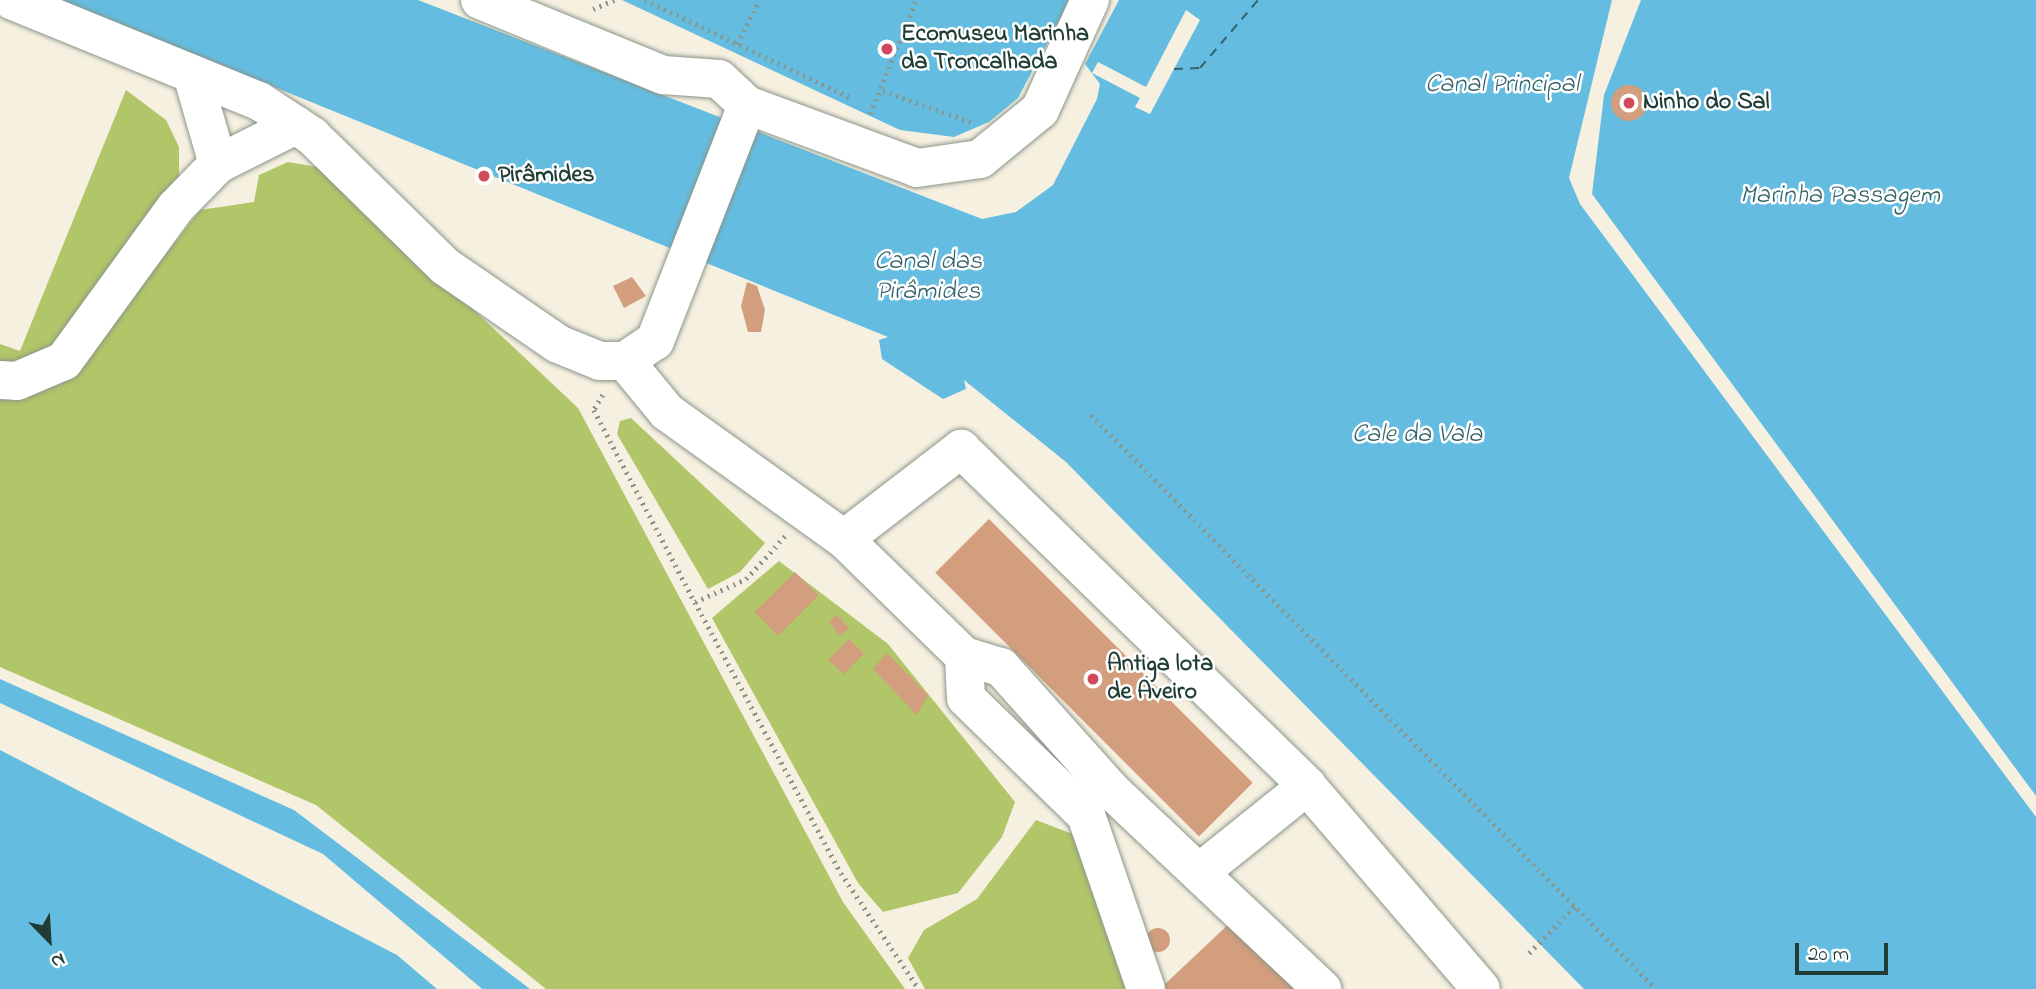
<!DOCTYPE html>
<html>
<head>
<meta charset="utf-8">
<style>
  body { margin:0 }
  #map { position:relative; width:2036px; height:989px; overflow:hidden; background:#f6f0e0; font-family:"Indie Flower",sans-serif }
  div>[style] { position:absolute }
  .green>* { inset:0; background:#b1c569 }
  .water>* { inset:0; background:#64bde1 }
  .pier>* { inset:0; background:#f6f0e0 }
  .ferry>* { height:2px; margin-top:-1px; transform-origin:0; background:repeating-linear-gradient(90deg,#346368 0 9px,transparent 0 16px) }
  .building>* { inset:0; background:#d29e7d; transform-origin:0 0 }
  .round { border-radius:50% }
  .path>* { height:4.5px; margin-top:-2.25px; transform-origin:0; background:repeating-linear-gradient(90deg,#8a968a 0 2px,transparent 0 7px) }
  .roads { filter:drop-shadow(0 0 2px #8a968a) drop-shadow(0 0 2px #8a968a) }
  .minor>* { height:38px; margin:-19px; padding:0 19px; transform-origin:19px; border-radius:19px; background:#fff }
  .dots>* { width:19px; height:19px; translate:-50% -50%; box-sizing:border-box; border:4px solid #fff; border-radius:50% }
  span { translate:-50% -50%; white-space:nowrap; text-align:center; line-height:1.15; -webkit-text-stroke:5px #fff; paint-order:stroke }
  .poi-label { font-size:24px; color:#1f3d34; font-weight:700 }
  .left { translate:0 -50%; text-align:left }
  .water-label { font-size:26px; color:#346368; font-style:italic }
  .north { position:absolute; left:14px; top:905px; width:70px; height:70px; -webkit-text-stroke:5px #fff; paint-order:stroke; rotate:156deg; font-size:19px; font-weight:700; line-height:28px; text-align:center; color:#1f3d34 }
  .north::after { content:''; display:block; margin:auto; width:24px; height:32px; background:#1f3d34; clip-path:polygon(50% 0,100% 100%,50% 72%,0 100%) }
  .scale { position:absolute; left:1795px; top:943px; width:93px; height:32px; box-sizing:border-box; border:4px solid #1f3d34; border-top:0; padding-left:9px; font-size:21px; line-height:24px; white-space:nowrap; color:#1f3d34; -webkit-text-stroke:5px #fff; paint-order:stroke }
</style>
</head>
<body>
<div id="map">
  <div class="green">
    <i style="clip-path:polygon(126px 90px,166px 120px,179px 147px,179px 179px,64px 342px,0 368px,0 344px,20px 351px)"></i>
    <i style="clip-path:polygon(288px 162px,323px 168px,578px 408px,843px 902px,905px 989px,546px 989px,316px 805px,0 667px,0 389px,108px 329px,200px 210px,254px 202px,259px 175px)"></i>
    <i style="clip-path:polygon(631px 418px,765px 543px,740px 572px,708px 589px,617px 434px,620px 421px)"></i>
    <i style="clip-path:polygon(779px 561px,888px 644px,1015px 802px,1002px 837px,958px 893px,883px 912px,858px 883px,712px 618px)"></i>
    <i style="clip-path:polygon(1036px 820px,1075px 835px,1134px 989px,925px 989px,908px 958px,924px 930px,977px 899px)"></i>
  </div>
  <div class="water">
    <i style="clip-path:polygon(61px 0,418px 0,982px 219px,1016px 212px,1053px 185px,1097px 99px,1100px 84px,1085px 64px,1119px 0,1612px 0,1569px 178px,1580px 204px,2036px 817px,2036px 989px,1584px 989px,1066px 462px,964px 380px,966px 389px,943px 399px,882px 359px,879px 340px,888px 337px)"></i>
    <i style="clip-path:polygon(622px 0,1070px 0,1018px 98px,989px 122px,954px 137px,900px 130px)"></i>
    <i style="clip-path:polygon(1641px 0,2036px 0,2036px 796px,1592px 194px,1604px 95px)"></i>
    <i style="clip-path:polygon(0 679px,294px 810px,530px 989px,482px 989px,323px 854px,0 703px)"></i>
    <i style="clip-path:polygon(0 750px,397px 955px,437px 989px,0 989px)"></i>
  </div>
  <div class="pier">
    <i style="clip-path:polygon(1186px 10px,1200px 20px,1150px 114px,1135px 107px,1140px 98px,1092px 73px,1098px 62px,1146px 87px)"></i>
  </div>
  <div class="ferry">
    <i style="left:1174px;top:69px;width:26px;rotate:-2deg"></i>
    <i style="left:1200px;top:68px;width:89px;rotate:-49.5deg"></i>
  </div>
  <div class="building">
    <i class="round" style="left:1611px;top:85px;width:36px;height:36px"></i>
    <i style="clip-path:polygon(632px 277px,646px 296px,624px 308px,613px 286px)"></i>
    <i style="clip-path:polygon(747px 282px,757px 286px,765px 310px,761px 332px,748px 332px,741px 306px)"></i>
    <i style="left:989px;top:519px;width:373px;height:76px;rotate:45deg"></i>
    <i style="left:795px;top:572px;width:33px;height:57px;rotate:45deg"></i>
    <i style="left:837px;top:615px;width:18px;height:11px;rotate:49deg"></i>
    <i style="left:849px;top:639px;width:21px;height:29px;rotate:45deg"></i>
    <i style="clip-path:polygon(887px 653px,928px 695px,917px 715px,873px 669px)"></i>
    <i style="clip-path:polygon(1234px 919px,1300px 989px,1166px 989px,1163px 986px)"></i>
    <i class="round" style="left:1146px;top:928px;width:24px;height:24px"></i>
  </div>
  <div class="path">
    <i style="left:645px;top:0;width:226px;rotate:25.4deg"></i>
    <i style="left:593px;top:9px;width:23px;rotate:-23deg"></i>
    <i style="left:737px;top:44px;width:49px;rotate:-63.4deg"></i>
    <i style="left:883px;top:91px;width:93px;rotate:19.4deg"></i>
    <i style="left:870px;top:114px;width:123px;rotate:-68deg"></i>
    <i style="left:603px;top:395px;width:17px;rotate:121deg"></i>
    <i style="left:594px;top:410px;width:217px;rotate:62.3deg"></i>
    <i style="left:695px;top:602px;width:308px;rotate:61.7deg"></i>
    <i style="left:841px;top:873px;width:140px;rotate:56.1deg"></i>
    <i style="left:1091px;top:415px;width:805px;rotate:45.45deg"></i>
    <i style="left:695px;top:602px;width:56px;rotate:-24.3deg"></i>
    <i style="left:746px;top:579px;width:58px;rotate:-47.8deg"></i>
    <i style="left:1529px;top:953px;width:66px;rotate:-45.6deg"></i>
  </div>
  <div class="roads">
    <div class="minor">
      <i style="left:11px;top:0;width:268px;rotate:22.2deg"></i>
      <i style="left:259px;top:101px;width:64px;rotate:33.4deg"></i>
      <i style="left:312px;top:136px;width:187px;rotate:44.4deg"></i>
      <i style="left:446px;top:267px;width:136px;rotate:34.5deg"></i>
      <i style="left:558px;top:344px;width:45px;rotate:22deg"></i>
      <i style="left:600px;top:361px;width:25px"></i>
      <i style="left:625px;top:361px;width:66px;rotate:50.5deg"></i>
      <i style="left:667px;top:412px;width:218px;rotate:35.7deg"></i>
      <i style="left:844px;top:539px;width:168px;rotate:44.3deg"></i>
      <i style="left:964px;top:656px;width:39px;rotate:17deg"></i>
      <i style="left:1001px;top:667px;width:166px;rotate:48.2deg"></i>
      <i style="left:1112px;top:791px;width:289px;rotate:43.3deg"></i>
      <i style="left:480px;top:0;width:198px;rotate:22.3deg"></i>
      <i style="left:663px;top:75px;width:56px;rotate:4.1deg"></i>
      <i style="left:719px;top:79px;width:38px;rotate:43deg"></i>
      <i style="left:747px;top:105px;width:181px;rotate:20.3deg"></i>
      <i style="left:917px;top:168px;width:64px;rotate:-8.1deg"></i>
      <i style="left:980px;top:159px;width:77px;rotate:-39.2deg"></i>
      <i style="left:1040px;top:110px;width:121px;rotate:-65.6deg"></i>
      <i style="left:192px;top:74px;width:94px;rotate:73.9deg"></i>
      <i style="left:625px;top:361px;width:36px;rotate:-34deg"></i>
      <i style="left:655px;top:341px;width:253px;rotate:-68.7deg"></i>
      <i style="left:0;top:380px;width:17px;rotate:3deg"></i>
      <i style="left:17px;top:381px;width:51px;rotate:-23.1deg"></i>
      <i style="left:64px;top:361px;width:190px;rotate:-54deg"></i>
      <i style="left:176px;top:207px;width:60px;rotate:-45.7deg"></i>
      <i style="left:218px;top:164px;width:87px;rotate:-26.6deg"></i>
      <i style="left:844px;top:539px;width:148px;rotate:-37.6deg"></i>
      <i style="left:961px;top:449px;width:483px;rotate:44.2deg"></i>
      <i style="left:1307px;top:786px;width:137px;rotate:141.2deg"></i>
      <i style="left:964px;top:656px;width:42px;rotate:87.3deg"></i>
      <i style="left:966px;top:698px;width:168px;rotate:44.3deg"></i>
      <i style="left:1086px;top:815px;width:184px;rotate:71deg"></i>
      <i style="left:1307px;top:786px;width:267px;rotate:49.4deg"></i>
    </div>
  </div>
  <div class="dots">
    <i style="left:887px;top:49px;background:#d1495b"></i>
    <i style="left:1629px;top:103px;background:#d1495b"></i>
    <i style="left:484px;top:176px;background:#d1495b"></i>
    <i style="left:1093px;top:679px;background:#d1495b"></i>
  </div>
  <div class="poi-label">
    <span class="left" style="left:901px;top:49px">Ecomuseu Marinha<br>da Troncalhada</span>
    <span class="left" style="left:1643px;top:103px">Ninho do Sal</span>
    <span class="left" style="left:498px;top:176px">Pirâmides</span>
    <span class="left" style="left:1107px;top:679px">Antiga lota<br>de Aveiro</span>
  </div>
  <div class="water-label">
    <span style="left:1502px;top:86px">Canal Principal</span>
    <span style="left:1840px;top:197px">Marinha Passagem</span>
    <span style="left:928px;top:278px">Canal das<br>Pirâmides</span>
    <span style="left:1417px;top:436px">Cale da Vala</span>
  </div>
  <div class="north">N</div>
  <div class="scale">20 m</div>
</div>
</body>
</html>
